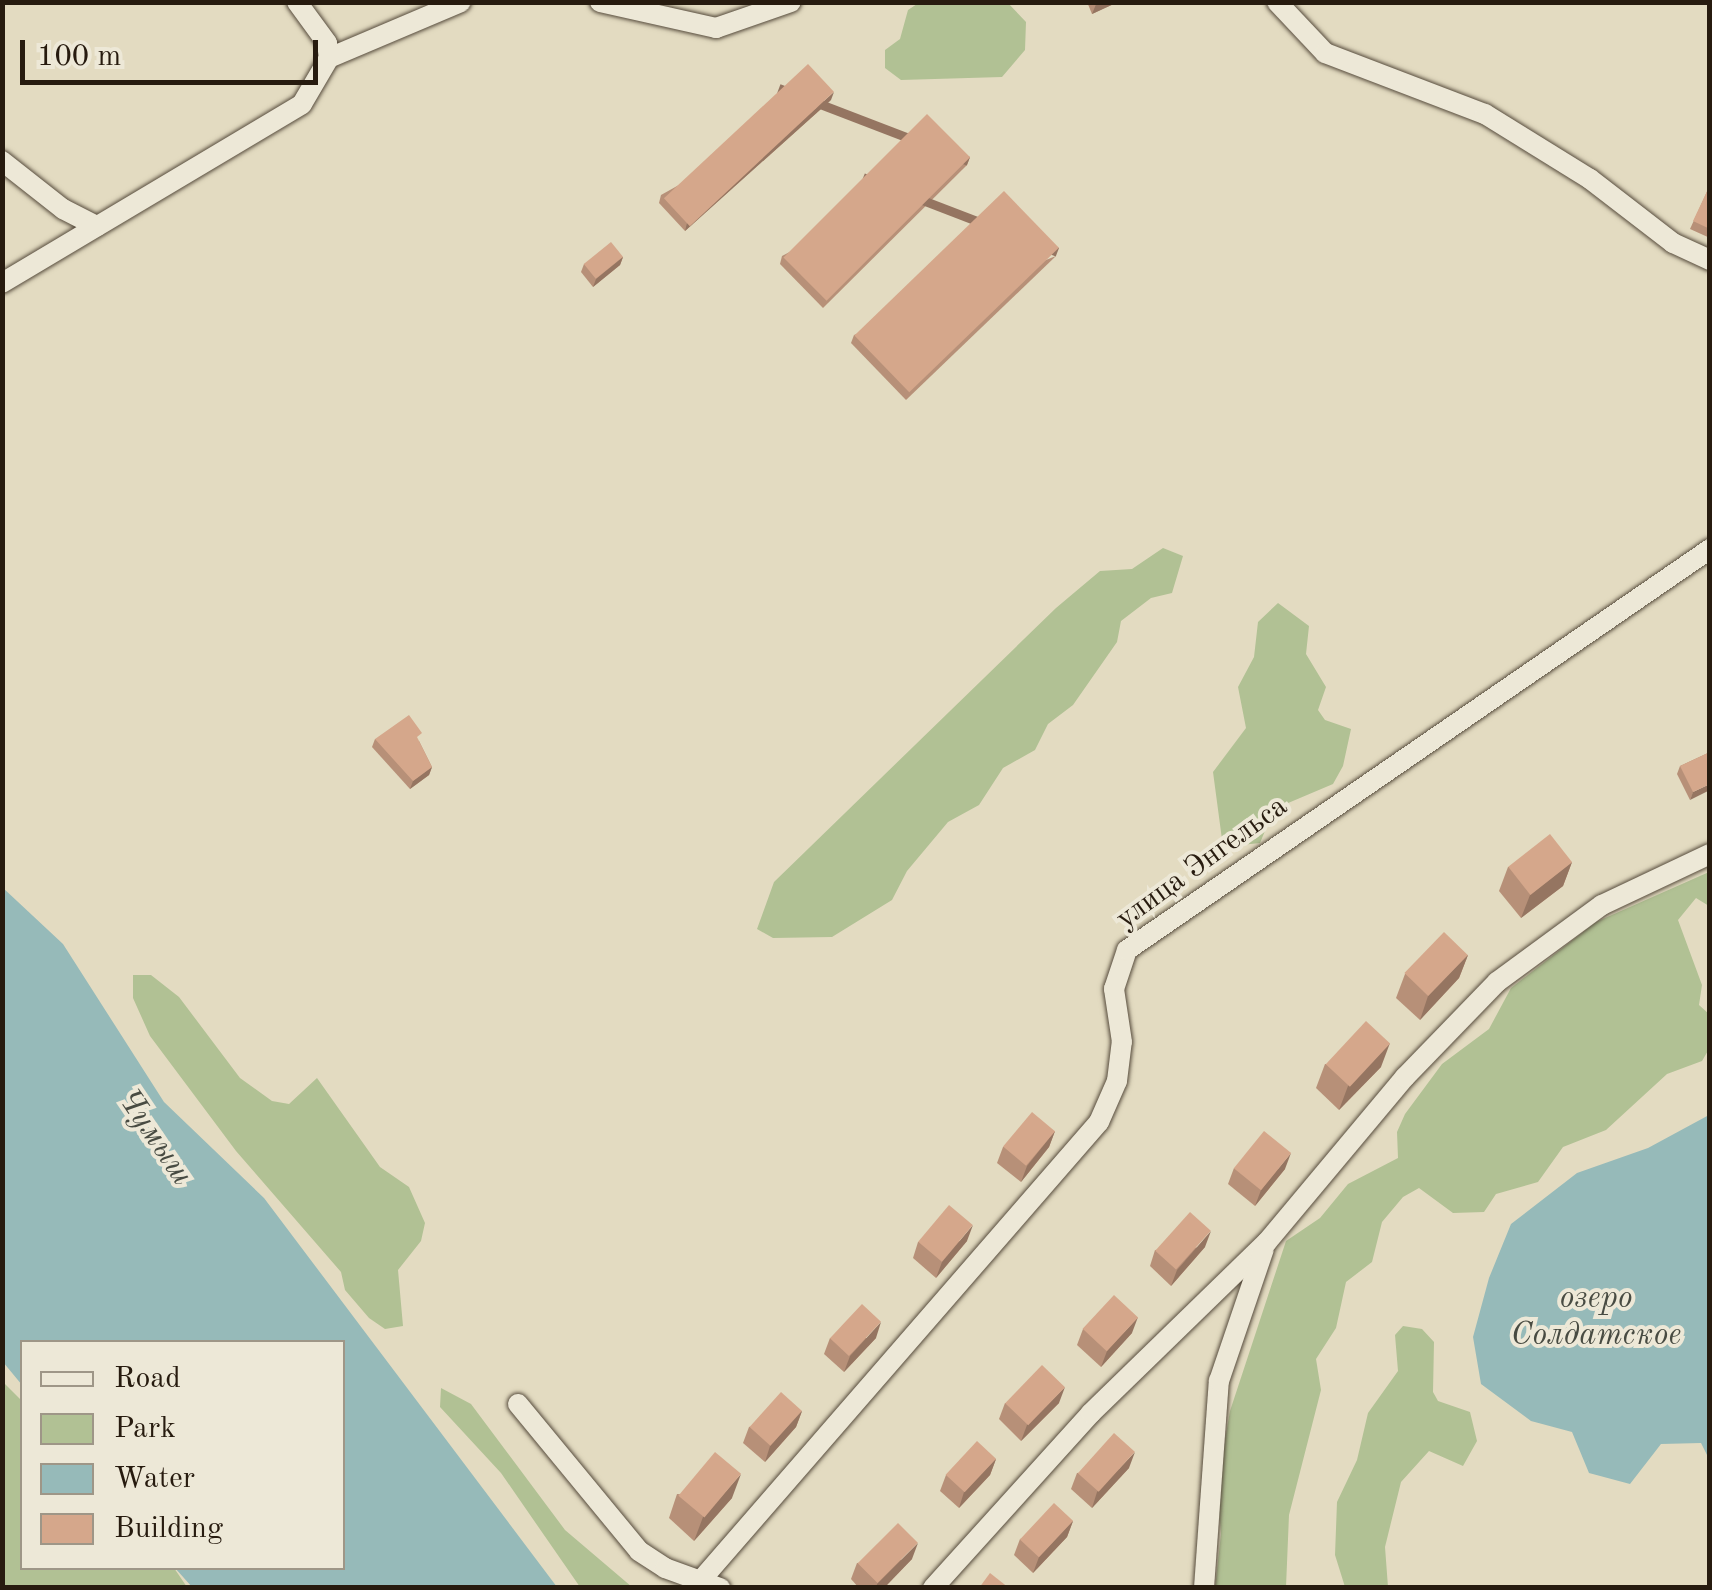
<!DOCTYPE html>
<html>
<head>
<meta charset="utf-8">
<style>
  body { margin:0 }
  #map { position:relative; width:1712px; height:1590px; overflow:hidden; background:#e3dbc1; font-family:"Old Standard TT",serif }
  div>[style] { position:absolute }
  .green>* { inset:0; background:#b1c194 }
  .water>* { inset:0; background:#96bab9 }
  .roads { filter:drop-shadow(0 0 2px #564b3c) drop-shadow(0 0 2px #564b3c) }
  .minor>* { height:20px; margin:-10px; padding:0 10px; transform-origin:10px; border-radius:10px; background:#ede8d7 }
  .wall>* { inset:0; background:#b79078 }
  .shaded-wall>* { inset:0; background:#957561; transform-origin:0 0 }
  .building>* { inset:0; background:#d5a78b; transform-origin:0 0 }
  span { translate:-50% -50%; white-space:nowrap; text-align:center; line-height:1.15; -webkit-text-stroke:8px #ede8d7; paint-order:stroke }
  .street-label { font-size:30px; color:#271b0f }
  .water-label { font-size:32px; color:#484b42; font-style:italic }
  .frame { position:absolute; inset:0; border:5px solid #271b0f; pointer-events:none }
  .legend { position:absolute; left:20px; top:1340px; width:325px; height:230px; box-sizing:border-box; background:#ede8d7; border:2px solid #9e9687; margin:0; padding:12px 18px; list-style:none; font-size:30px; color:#271b0f }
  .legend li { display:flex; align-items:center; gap:20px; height:50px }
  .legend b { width:50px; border:2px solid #9e9687 }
  .scale { position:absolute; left:20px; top:40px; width:298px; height:45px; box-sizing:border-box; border:5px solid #271b0f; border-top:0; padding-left:12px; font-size:30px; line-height:35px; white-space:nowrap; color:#271b0f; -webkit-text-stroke:8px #ede8d7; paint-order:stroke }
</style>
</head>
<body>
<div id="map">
  <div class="green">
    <i style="clip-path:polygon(1007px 2px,1026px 22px,1025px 50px,1002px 77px,901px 80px,885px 68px,885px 50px,900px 39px,908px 10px,917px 4px)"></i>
    <i style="clip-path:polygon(1163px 548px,1183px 556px,1172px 593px,1151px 598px,1121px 621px,1117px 642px,1073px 705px,1048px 724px,1035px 750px,1003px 768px,979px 805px,948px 822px,907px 871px,892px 900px,832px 937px,773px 938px,757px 929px,774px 882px,1056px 608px,1100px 571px,1132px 569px)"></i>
    <i style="clip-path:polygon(1278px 603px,1309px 626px,1306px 654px,1326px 687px,1318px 710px,1325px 720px,1351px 729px,1343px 766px,1333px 784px,1274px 809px,1260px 843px,1223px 847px,1213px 772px,1246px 728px,1238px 687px,1254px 657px,1258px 622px)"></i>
    <i style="clip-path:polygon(1709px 872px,1709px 906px,1696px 898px,1678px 920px,1702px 985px,1699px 1005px,1709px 1014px,1709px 1049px,1702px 1061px,1667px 1074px,1606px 1130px,1563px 1147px,1538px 1182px,1496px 1194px,1484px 1212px,1453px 1213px,1419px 1188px,1403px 1197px,1382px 1222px,1372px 1262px,1346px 1282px,1336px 1328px,1316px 1359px,1321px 1390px,1289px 1515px,1286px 1587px,1215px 1588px,1221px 1534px,1217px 1485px,1230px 1411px,1286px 1241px,1320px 1218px,1348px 1184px,1398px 1158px,1397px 1132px,1405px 1114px,1442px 1064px,1489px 1029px,1511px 988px,1596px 922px)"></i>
    <i style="clip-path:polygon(133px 975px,151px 975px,179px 997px,240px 1078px,272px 1101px,289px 1104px,317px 1078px,380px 1167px,409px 1187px,425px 1223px,421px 1241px,398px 1270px,403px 1326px,385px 1329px,369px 1318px,345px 1290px,341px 1272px,236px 1151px,150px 1036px,133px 998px)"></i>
    <i style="clip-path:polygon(1403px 1326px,1422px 1329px,1434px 1342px,1433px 1392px,1438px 1401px,1470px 1412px,1477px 1441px,1463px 1466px,1429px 1451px,1401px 1482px,1385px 1547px,1388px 1587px,1345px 1587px,1335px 1555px,1337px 1502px,1357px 1460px,1368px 1413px,1398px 1371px,1395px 1335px)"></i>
    <i style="clip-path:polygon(2px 1381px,22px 1401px,22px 1568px,174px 1568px,187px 1587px,3px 1587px)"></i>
    <i style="clip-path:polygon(441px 1388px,471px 1404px,565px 1530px,632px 1587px,580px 1587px,501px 1473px,440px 1407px)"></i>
  </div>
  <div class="water">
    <i style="clip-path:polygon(2px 887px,63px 944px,164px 1102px,264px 1198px,557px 1587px,192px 1587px,175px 1568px,342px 1568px,342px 1342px,22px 1342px,22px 1385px,3px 1362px)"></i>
    <i style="clip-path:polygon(1709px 1115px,1709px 1459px,1701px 1443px,1661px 1444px,1630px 1484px,1589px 1473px,1572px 1432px,1531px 1421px,1481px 1384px,1473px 1337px,1489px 1278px,1511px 1224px,1577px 1173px,1648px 1148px)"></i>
  </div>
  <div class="roads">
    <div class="minor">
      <i style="left:600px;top:2px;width:119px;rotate:12.6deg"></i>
      <i style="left:716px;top:28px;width:79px;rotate:-19.1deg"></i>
      <i style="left:1277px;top:2px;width:70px;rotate:46.7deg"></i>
      <i style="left:1325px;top:53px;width:171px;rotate:20.9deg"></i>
      <i style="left:1485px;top:114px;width:123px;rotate:31.8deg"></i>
      <i style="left:1590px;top:179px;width:105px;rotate:37.6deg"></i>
      <i style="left:1673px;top:243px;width:41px;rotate:24.7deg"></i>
      <i style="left:329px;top:58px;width:143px;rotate:-23deg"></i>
      <i style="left:2px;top:161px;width:78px;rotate:38.2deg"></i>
      <i style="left:63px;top:209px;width:38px;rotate:27deg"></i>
      <i style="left:2px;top:283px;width:349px;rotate:-30.8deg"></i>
      <i style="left:302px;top:104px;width:53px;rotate:-59.6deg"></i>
      <i style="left:329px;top:58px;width:15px;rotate:-98deg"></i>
      <i style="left:327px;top:43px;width:51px;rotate:-126.2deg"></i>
      <i style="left:518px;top:1404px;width:190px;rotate:50.5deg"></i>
      <i style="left:639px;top:1551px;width:31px;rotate:33deg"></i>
      <i style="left:665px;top:1568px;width:59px;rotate:20deg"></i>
      <i style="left:702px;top:1579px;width:605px;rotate:-49.02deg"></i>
      <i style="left:1099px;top:1122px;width:45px;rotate:-66.3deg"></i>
      <i style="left:1117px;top:1081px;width:39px;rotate:-83deg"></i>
      <i style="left:1122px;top:1042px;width:54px;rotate:-98.6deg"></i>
      <i style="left:1114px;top:989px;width:41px;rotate:-71.6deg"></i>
      <i style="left:1127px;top:950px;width:708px;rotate:-34.52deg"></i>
      <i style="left:933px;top:1588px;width:236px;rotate:-47.9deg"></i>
      <i style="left:1091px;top:1413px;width:245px;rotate:-44.2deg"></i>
      <i style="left:1267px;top:1242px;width:215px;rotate:-50.1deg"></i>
      <i style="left:1405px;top:1077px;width:132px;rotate:-45.9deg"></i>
      <i style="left:1497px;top:982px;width:130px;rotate:-36.3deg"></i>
      <i style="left:1602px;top:905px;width:119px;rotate:-25.3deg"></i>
      <i style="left:1204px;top:1588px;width:208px;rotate:-85.9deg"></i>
      <i style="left:1219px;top:1381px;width:139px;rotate:-71.2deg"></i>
    </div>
  </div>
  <div class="wall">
    <i style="clip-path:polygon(1087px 2px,1118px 2px,1092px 14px)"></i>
    <i style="clip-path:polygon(831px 100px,685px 231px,659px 203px,661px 195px)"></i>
    <i style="clip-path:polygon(970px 157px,967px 165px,823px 308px,780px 264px,782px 256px)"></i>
    <i style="clip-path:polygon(1710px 185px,1710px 238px,1690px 229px)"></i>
    <i style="clip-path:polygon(1056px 256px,906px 400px,851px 343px,854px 335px)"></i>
    <i style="clip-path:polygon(623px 257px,620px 265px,593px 287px,581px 272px,584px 264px)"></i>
    <i style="clip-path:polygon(375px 739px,419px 741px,432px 767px,429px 775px,410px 789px,372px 747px)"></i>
    <i style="clip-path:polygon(1710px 752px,1690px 800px,1677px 774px,1680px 766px)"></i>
    <i style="clip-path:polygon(1572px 862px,1563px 886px,1521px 918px,1499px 891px,1508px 867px)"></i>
    <i style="clip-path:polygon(1468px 955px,1459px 978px,1420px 1020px,1396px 998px,1405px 974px)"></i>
    <i style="clip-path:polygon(1325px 1064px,1381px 1067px,1339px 1110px,1316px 1088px)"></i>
    <i style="clip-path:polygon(1055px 1131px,1049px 1147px,1021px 1182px,997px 1163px,1003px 1147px)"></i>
    <i style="clip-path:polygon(1234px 1168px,1285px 1169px,1255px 1206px,1228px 1184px)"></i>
    <i style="clip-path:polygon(967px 1241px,936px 1278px,913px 1258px,918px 1242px)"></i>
    <i style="clip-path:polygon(1205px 1247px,1171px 1286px,1150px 1266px,1155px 1250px)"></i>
    <i style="clip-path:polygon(1083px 1329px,1132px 1333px,1101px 1367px,1077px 1345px)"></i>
    <i style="clip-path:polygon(830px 1338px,876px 1338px,844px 1372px,824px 1354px)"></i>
    <i style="clip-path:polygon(1005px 1403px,1059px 1403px,1021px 1441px,999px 1419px)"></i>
    <i style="clip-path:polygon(802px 1411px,796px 1427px,765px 1462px,743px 1443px,749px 1427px)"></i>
    <i style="clip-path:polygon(996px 1459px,990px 1475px,959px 1508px,940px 1491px,946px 1475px)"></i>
    <i style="clip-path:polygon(1129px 1468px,1092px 1508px,1071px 1489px,1077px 1473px)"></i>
    <i style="clip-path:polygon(677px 1494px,732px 1498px,694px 1541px,669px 1518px)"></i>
    <i style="clip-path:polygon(1073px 1521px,1067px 1537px,1033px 1573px,1014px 1555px,1020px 1539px)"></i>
    <i style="clip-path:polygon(912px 1559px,884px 1588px,859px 1588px,851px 1579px,857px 1563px)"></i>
  </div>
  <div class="shaded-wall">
    <i style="clip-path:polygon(1097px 2px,1118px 2px,1092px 14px)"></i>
    <i style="clip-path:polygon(834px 92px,831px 100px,685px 231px,687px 223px)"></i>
    <i style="left:970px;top:157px;width:9px;height:203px;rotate:111deg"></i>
    <i style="left:1059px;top:248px;width:9px;height:208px;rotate:111deg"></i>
    <i style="clip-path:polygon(623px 257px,620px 265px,593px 287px,596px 279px)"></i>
    <i style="clip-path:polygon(432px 767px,429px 775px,410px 789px,413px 781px)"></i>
    <i style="clip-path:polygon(1710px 784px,1710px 790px,1690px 800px,1693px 792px)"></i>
    <i style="clip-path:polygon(1572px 862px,1563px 886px,1521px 918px,1530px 895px)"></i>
    <i style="clip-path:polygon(1468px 955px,1459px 978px,1420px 1020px,1428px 996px)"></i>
    <i style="clip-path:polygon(1390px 1043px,1381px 1067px,1339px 1110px,1348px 1086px)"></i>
    <i style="clip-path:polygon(1055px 1131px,1049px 1147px,1021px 1182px,1027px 1166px)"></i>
    <i style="clip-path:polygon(1291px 1153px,1285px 1169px,1255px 1206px,1261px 1190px)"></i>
    <i style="clip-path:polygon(973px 1225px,967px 1241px,936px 1278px,942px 1262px)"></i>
    <i style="clip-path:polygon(1211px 1231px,1205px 1247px,1171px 1286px,1177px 1270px)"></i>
    <i style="clip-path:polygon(1138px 1317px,1132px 1333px,1101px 1367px,1107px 1351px)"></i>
    <i style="clip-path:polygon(881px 1322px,876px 1338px,844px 1372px,850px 1356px)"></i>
    <i style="clip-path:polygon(1065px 1387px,1059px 1403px,1021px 1441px,1027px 1425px)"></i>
    <i style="clip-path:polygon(802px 1411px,796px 1427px,765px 1462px,770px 1446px)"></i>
    <i style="clip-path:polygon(1135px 1452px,1129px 1468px,1092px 1508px,1097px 1492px)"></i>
    <i style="clip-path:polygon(996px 1459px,990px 1475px,959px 1508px,964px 1492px)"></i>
    <i style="clip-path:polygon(741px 1474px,732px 1498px,694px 1541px,703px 1517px)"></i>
    <i style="clip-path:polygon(1073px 1521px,1067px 1537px,1033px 1573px,1039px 1557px)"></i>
    <i style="clip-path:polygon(918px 1543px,912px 1559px,884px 1588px,876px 1588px,877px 1584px)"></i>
  </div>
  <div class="building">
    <i style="left:808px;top:64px;width:38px;height:197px;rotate:47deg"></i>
    <i style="left:927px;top:114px;width:61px;height:203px;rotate:45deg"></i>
    <i style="clip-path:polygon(1710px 185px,1710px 229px,1693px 221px)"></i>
    <i style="left:1004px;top:191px;width:79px;height:208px;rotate:46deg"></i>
    <i style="left:611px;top:242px;width:19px;height:35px;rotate:51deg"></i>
    <i style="clip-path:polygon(409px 715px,422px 733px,417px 737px,432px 767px,413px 781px,375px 739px)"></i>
    <i style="clip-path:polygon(1710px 752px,1710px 784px,1693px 792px,1680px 766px)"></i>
    <i style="left:1550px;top:834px;width:36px;height:53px;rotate:52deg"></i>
    <i style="left:1444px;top:932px;width:33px;height:57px;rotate:44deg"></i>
    <i style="left:1366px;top:1021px;width:33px;height:59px;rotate:43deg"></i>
    <i style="left:1032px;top:1112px;width:30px;height:45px;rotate:40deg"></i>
    <i style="left:1264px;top:1131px;width:35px;height:48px;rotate:39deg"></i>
    <i style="left:949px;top:1205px;width:31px;height:48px;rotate:40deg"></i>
    <i style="left:1190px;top:1212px;width:28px;height:52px;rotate:42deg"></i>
    <i style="left:1114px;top:1295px;width:33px;height:46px;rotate:43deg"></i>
    <i style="left:862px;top:1304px;width:26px;height:47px;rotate:43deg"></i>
    <i style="left:1042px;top:1365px;width:32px;height:53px;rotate:44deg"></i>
    <i style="left:781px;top:1392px;width:28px;height:47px;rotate:42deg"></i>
    <i style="left:1114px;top:1433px;width:28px;height:54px;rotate:42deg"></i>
    <i style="left:977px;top:1441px;width:26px;height:46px;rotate:43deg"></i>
    <i style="left:715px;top:1452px;width:34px;height:57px;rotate:40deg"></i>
    <i style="left:1054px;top:1503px;width:26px;height:50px;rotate:43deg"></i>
    <i style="left:898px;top:1523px;width:28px;height:57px;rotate:45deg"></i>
    <i style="clip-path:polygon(990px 1573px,1009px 1588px,979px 1588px)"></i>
  </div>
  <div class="street-label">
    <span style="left:1202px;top:863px;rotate:-36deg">улица Энгельса</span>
  </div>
  <div class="water-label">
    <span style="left:154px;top:1138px;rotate:56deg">Чумыш</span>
    <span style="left:1596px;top:1318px">озеро<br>Солдатское</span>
  </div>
  <div class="frame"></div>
  <ul class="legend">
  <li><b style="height:12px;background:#ede8d7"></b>Road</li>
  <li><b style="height:28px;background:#b1c194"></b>Park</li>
  <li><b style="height:28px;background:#96bab9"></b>Water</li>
  <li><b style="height:28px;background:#d5a78b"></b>Building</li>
  </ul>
  <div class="scale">100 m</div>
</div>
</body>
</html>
